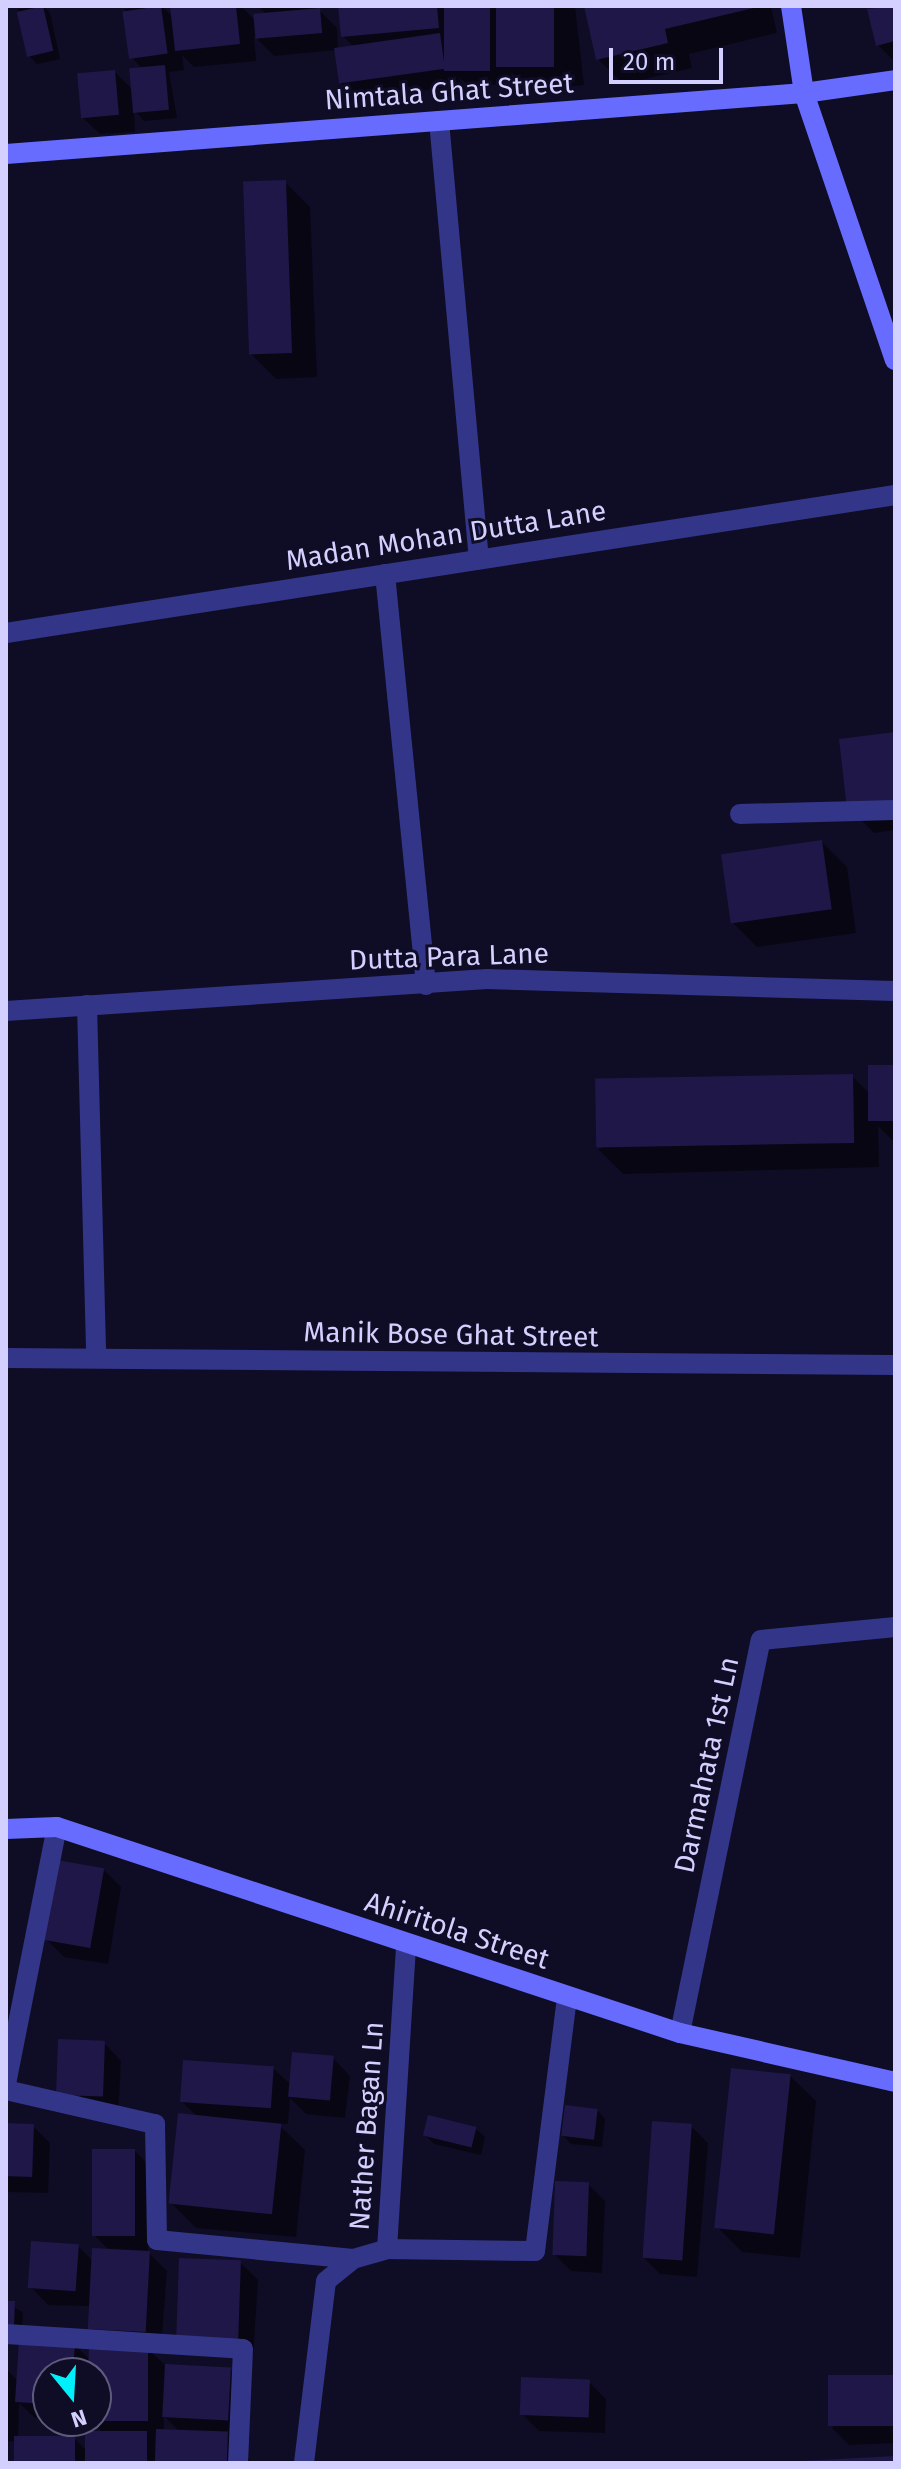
<!DOCTYPE html>
<html>
<head>
<meta charset="utf-8">
<style>
  body { margin:0 }
  #map { position:relative; width:901px; height:2469px; overflow:hidden; background:#0f0c25; font-family:"Fira Sans",sans-serif }
  div>[style] { position:absolute }
  .shadow>* { inset:0; background:#0007 }
  .building>* { inset:0; background:#1e1748; transform-origin:0 0 }
  .lane>* { height:20px; margin:-10px; padding:0 10px; transform-origin:10px; border-radius:10px; background:#333588 }
  .street>* { height:20px; margin:-10px; padding:0 10px; transform-origin:10px; border-radius:10px; background:#333588 }
  .secondary>* { height:20px; margin:-10px; padding:0 10px; transform-origin:10px; border-radius:10px; background:#676cff }
  span { translate:-50% -50%; white-space:nowrap; text-align:center; line-height:1.15; -webkit-text-stroke:6px #0f0c25; paint-order:stroke }
  .street-label { font-size:28px; color:#d3d0ff }
  .frame { position:absolute; inset:0; border:8px solid #d3d0ff; pointer-events:none }
  .north { position:absolute; left:32px; top:2357px; width:80px; height:80px; box-sizing:border-box; background:#0f0c25; border:2px solid #5d5a7c; border-radius:50%; rotate:162deg; font-size:22px; font-weight:700; line-height:32px; text-align:center; color:#d3d0ff }
  .north::after { content:''; display:block; margin:auto; width:28px; height:36px; background:#00f0fb; clip-path:polygon(50% 0,100% 100%,50% 72%,0 100%) }
  .scale { position:absolute; left:609px; top:48px; width:114px; height:36px; box-sizing:border-box; border:4px solid #d3d0ff; border-top:0; padding-left:10px; font-size:24px; line-height:28px; white-space:nowrap; color:#d3d0ff; -webkit-text-stroke:6px #0f0c25; paint-order:stroke }
</style>
</head>
<body>
<div id="map">
  <div class="shadow">
    <i style="clip-path:polygon(44px 6px,50px 13px,60px 59px,37px 64px,28px 55px,18px 9px)"></i>
    <i style="clip-path:polygon(162px 6px,174px 18px,172px 6px,241px 6px,255px 20px,267px 15px,258px 6px,332px 6px,317px 8px,337px 28px,338px 48px,353px 46px,343px 36px,340px 6px,575px 6px,584px 85px,530px 91px,511px 72px,512px 83px,470px 87px,460px 78px,461px 86px,357px 99px,340px 82px,336px 50px,274px 56px,254px 36px,256px 61px,194px 67px,182px 55px,184px 70px,169px 72px,177px 118px,144px 121px,134px 110px,135px 132px,100px 134px,82px 117px,115px 72px,134px 91px,143px 69px,131px 57px,125px 9px)"></i>
    <i style="clip-path:polygon(586px 6px,771px 6px,777px 33px,689px 54px,692px 68px,623px 84px,598px 59px)"></i>
    <i style="clip-path:polygon(876px 6px,895px 6px,895px 62px,878px 45px)"></i>
    <i style="clip-path:polygon(285px 182px,310px 207px,317px 377px,276px 379px,251px 354px)"></i>
    <i style="clip-path:polygon(895px 734px,895px 830px,874px 833px,849px 808px)"></i>
    <i style="clip-path:polygon(822px 842px,847px 867px,856px 933px,757px 947px,732px 922px)"></i>
    <i style="clip-path:polygon(895px 1067px,895px 1143px,878px 1126px,879px 1167px,623px 1174px,598px 1149px,852px 1076px,872px 1096px)"></i>
    <i style="clip-path:polygon(103px 1869px,121px 1887px,108px 1964px,64px 1957px,46px 1939px)"></i>
    <i style="clip-path:polygon(104px 2043px,121px 2061px,118px 2115px,73px 2112px)"></i>
    <i style="clip-path:polygon(333px 2058px,350px 2076px,345px 2118px,306px 2114px,290px 2098px,288px 2124px,278px 2124px,305px 2150px,296px 2237px,196px 2228px,171px 2203px,198px 2117px,182px 2102px,273px 2068px,290px 2084px)"></i>
    <i style="clip-path:polygon(790px 2076px,816px 2101px,800px 2258px,742px 2252px,717px 2227px)"></i>
    <i style="clip-path:polygon(597px 2110px,605px 2119px,602px 2147px,571px 2144px,563px 2135px)"></i>
    <i style="clip-path:polygon(6px 2125px,33px 2126px,50px 2143px,48px 2193px,6px 2192px)"></i>
    <i style="clip-path:polygon(691px 2126px,708px 2143px,697px 2277px,660px 2274px,642px 2256px)"></i>
    <i style="clip-path:polygon(476px 2129px,485px 2137px,481px 2155px,434px 2144px,426px 2136px)"></i>
    <i style="clip-path:polygon(evenodd,135px 2151px,152px 2168px,148px 2252px,167px 2271px,161px 2348px,147px 2348px,166px 2366px,230px 2370px,247px 2387px,230px 2436px,252px 2463px,16px 2463px,16px 2442px,6px 2441px,6px 2369px,18px 2381px,74px 2344px,91px 2361px,109px 2348px,89px 2328px,90px 2306px,48px 2305px,31px 2287px,78px 2246px,93px 2261px,110px 2251px,94px 2235px,135px 2151px,48px 2373px,96px 2373px,96px 2421px,91px 2421px,103px 2433px,87px 2451px,74px 2438px,18px 2439px,19px 2403px,35px 2418px,48px 2419px,48px 2373px,135px 2151px,164px 2416px,180px 2432px,164px 2432px,164px 2416px)"></i>
    <i style="clip-path:polygon(588px 2184px,605px 2201px,602px 2273px,571px 2271px,554px 2254px)"></i>
    <i style="clip-path:polygon(240px 2262px,258px 2280px,253px 2357px,195px 2354px)"></i>
    <i style="clip-path:polygon(6px 2303px,23px 2312px,22px 2334px,6px 2334px)"></i>
    <i style="clip-path:polygon(895px 2377px,895px 2443px,849px 2445px,832px 2428px)"></i>
    <i style="clip-path:polygon(589px 2382px,606px 2399px,605px 2433px,539px 2431px,522px 2414px)"></i>
  </div>
  <div class="building">
    <i style="left:43px;top:6px;width:46px;height:27px;rotate:77deg"></i>
    <i style="left:161px;top:6px;width:48px;height:39px;rotate:82deg"></i>
    <i style="clip-path:polygon(170px 6px,236px 6px,240px 44px,175px 51px)"></i>
    <i style="clip-path:polygon(338px 6px,437px 6px,439px 28px,341px 37px)"></i>
    <i style="left:444px;top:6px;width:46px;height:65px"></i>
    <i style="left:496px;top:6px;width:58px;height:61px"></i>
    <i style="clip-path:polygon(584px 6px,758px 6px,758px 7px,665px 29px,668px 43px,596px 60px)"></i>
    <i style="clip-path:polygon(895px 6px,895px 41px,876px 46px,867px 9px)"></i>
    <i style="left:320px;top:8px;width:25px;height:67px;rotate:85deg"></i>
    <i style="left:440px;top:33px;width:36px;height:107px;rotate:82deg"></i>
    <i style="left:165px;top:65px;width:45px;height:36px;rotate:85deg"></i>
    <i style="left:115px;top:70px;width:45px;height:38px;rotate:85deg"></i>
    <i style="left:286px;top:180px;width:173px;height:43px;rotate:88deg"></i>
    <i style="clip-path:polygon(895px 732px,895px 803px,847px 809px,839px 739px)"></i>
    <i style="left:822px;top:840px;width:70px;height:102px;rotate:82deg"></i>
    <i style="left:895px;top:1065px;width:56px;height:27px;rotate:90deg"></i>
    <i style="left:853px;top:1074px;width:69px;height:258px;rotate:89deg"></i>
    <i style="left:57px;top:1860px;width:48px;height:81px;rotate:10deg"></i>
    <i style="left:58px;top:2039px;width:47px;height:56px;rotate:2deg"></i>
    <i style="left:292px;top:2052px;width:42px;height:45px;rotate:5deg"></i>
    <i style="left:183px;top:2060px;width:91px;height:42px;rotate:4deg"></i>
    <i style="left:731px;top:2068px;width:60px;height:161px;rotate:6deg"></i>
    <i style="left:565px;top:2105px;width:33px;height:31px;rotate:7deg"></i>
    <i style="left:178px;top:2113px;width:104px;height:91px;rotate:6deg"></i>
    <i style="left:428px;top:2115px;width:50px;height:21px;rotate:14deg"></i>
    <i style="left:652px;top:2121px;width:40px;height:137px;rotate:4deg"></i>
    <i style="left:6px;top:2123px;width:28px;height:53px;rotate:2deg"></i>
    <i style="left:92px;top:2149px;width:43px;height:87px"></i>
    <i style="left:555px;top:2181px;width:34px;height:74px;rotate:2deg"></i>
    <i style="left:31px;top:2241px;width:48px;height:47px;rotate:4deg"></i>
    <i style="left:92px;top:2248px;width:58px;height:81px;rotate:3deg"></i>
    <i style="left:179px;top:2258px;width:62px;height:80px;rotate:2deg"></i>
    <i style="clip-path:polygon(6px 2301px,15px 2301px,14px 2327px,6px 2326px)"></i>
    <i style="clip-path:polygon(19px 2340px,75px 2342px,73px 2373px,48px 2373px,48px 2404px,15px 2402px)"></i>
    <i style="clip-path:polygon(89px 2346px,148px 2346px,148px 2421px,96px 2421px,96px 2373px,88px 2373px)"></i>
    <i style="left:165px;top:2364px;width:66px;height:53px;rotate:3deg"></i>
    <i style="left:895px;top:2375px;width:51px;height:67px;rotate:90deg"></i>
    <i style="left:521px;top:2377px;width:69px;height:38px;rotate:2deg"></i>
    <i style="left:156px;top:2429px;width:72px;height:34px;rotate:2deg"></i>
    <i style="left:85px;top:2431px;width:62px;height:32px"></i>
    <i style="left:75px;top:2436px;width:27px;height:61px;rotate:90deg"></i>
    <i style="clip-path:polygon(895px 2456px,895px 2463px,801px 2463px,801px 2461px)"></i>
  </div>
  <div class="lane">
    <i style="left:439px;top:121px;width:440px;rotate:84.8deg"></i>
    <i style="left:385px;top:574px;width:413px;rotate:84.3deg"></i>
    <i style="left:6px;top:633px;width:900px;rotate:-8.82deg"></i>
    <i style="left:87px;top:1005px;width:353px;rotate:88.5deg"></i>
    <i style="left:6px;top:1011px;width:482px;rotate:-3.8deg"></i>
    <i style="left:487px;top:979px;width:408px;rotate:1.7deg"></i>
    <i style="left:6px;top:1358px;width:889px;rotate:0.45deg"></i>
    <i style="left:680px;top:2033px;width:401px;rotate:-78.4deg"></i>
    <i style="left:761px;top:1640px;width:135px;rotate:-5.5deg"></i>
    <i style="left:6px;top:2084px;width:262px;rotate:-78.8deg"></i>
    <i style="left:387px;top:2249px;width:148px;rotate:0.8deg"></i>
    <i style="left:535px;top:2251px;width:257px;rotate:-82.8deg"></i>
    <i style="left:304px;top:2463px;width:183px;rotate:-83.1deg"></i>
    <i style="left:326px;top:2281px;width:35px;rotate:-39deg"></i>
    <i style="left:353px;top:2259px;width:35px;rotate:-16deg"></i>
    <i style="left:387px;top:2249px;width:305px;rotate:-86.4deg"></i>
  </div>
  <div class="street">
    <i style="left:740px;top:814px;width:155px;rotate:-1.5deg"></i>
    <i style="left:6px;top:2090px;width:153px;rotate:12.9deg"></i>
    <i style="left:155px;top:2124px;width:116px;rotate:89deg"></i>
    <i style="left:157px;top:2240px;width:197px;rotate:5.5deg"></i>
    <i style="left:6px;top:2334px;width:237px;rotate:3.6deg"></i>
    <i style="left:243px;top:2349px;width:114px;rotate:92.5deg"></i>
  </div>
  <div class="secondary">
    <i style="left:791px;top:6px;width:88px;rotate:81.5deg"></i>
    <i style="left:804px;top:93px;width:282px;rotate:71.2deg"></i>
    <i style="left:6px;top:154px;width:800px;rotate:-4.37deg"></i>
    <i style="left:804px;top:93px;width:92px;rotate:-8.1deg"></i>
    <i style="left:6px;top:1829px;width:51px;rotate:-2.2deg"></i>
    <i style="left:57px;top:1827px;width:656px;rotate:18.3deg"></i>
    <i style="left:680px;top:2033px;width:221px;rotate:12.8deg"></i>
  </div>
  <div class="street-label">
    <span style="left:449px;top:92px;rotate:-4deg">Nimtala Ghat Street</span>
    <span style="left:446px;top:536px;rotate:-9deg">Madan Mohan Dutta Lane</span>
    <span style="left:449px;top:957px;rotate:-2deg">Dutta Para Lane</span>
    <span style="left:451px;top:1335px;rotate:1deg">Manik Bose Ghat Street</span>
    <span style="left:707px;top:1765px;rotate:-78deg">Darmahata 1st Ln</span>
    <span style="left:457px;top:1931px;rotate:18deg">Ahiritola Street</span>
    <span style="left:367px;top:2126px;rotate:-86deg">Nather Bagan Ln</span>
  </div>
  <div class="frame"></div>
  <div class="north">N</div>
  <div class="scale">20 m</div>
</div>
</body>
</html>
